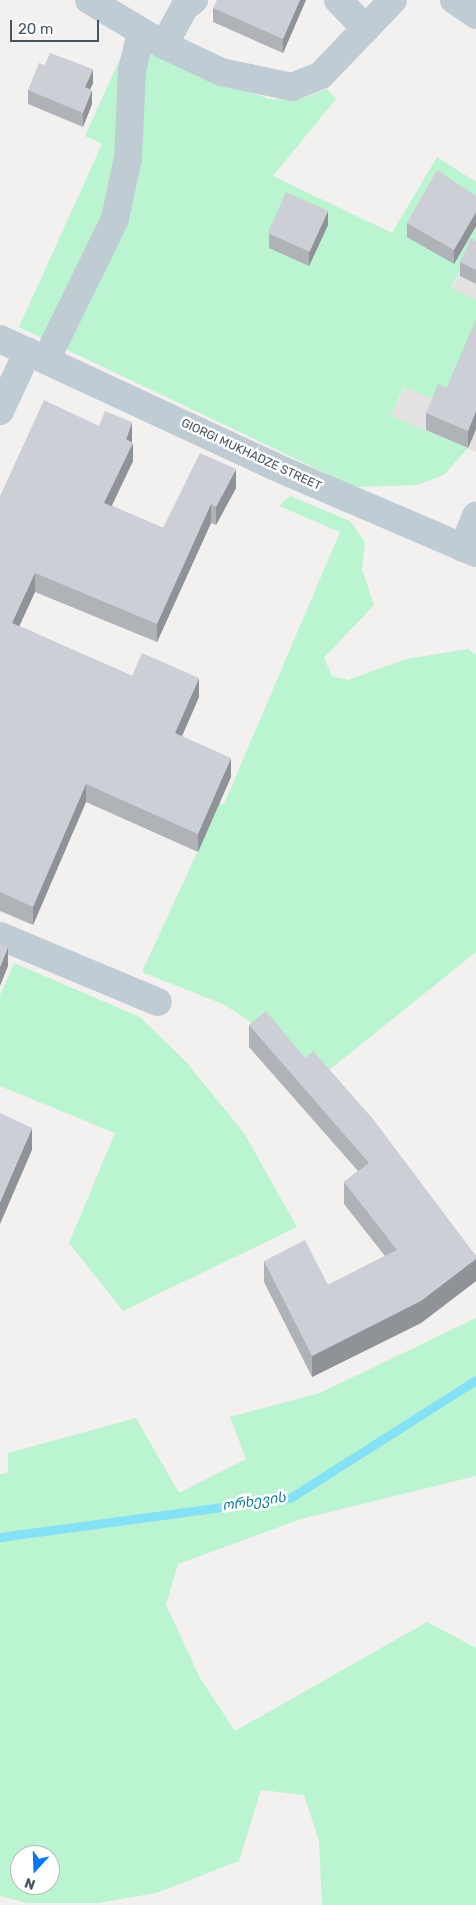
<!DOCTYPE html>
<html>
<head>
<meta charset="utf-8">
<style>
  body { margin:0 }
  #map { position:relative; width:476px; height:1905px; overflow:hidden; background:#f3f0f0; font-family:Rubik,"Noto Sans Georgian",sans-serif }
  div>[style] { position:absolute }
  .education>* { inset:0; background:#e4e1e2 }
  .green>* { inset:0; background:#bbf4d0 }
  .stream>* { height:9px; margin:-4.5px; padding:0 4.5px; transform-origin:4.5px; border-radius:4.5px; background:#84e1f6 }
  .minor>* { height:28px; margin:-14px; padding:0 14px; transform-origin:14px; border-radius:14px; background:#c0ccd4 }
  .wall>* { inset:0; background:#afb3b8 }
  .shaded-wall>* { inset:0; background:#8f9296 }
  .building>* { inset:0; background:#ccd0d6; transform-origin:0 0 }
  span { translate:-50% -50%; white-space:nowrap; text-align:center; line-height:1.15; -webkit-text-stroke:5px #fff; paint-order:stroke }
  .street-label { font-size:12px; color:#465560 }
  .water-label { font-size:14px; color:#037d98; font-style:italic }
  .north { position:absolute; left:10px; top:1845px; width:50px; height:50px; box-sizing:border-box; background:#fff; border:1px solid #b5bbbf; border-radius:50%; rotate:200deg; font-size:14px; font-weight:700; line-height:20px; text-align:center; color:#465560 }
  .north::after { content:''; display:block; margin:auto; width:18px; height:22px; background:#0576f9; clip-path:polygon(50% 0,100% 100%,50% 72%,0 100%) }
  .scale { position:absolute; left:10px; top:20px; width:89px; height:22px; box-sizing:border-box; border:2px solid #465560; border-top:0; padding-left:6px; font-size:15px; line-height:18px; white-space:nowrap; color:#465560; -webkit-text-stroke:4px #fff; paint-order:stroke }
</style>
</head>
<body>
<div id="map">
  <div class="education">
    <i style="clip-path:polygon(470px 251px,476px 254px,476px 452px,391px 416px)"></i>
  </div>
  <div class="green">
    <i style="clip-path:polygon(128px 41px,193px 74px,270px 99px,298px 100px,327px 89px,336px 99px,273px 176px,392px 233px,437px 157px,476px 182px,476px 254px,470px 251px,451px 288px,476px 300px,476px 338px,447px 405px,404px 387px,391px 416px,468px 448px,444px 475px,417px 485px,355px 487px,19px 327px,102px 144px,85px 136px)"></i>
    <i style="clip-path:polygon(290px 496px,350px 521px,365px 542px,362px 569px,374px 605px,324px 658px,332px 676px,348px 680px,406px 659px,468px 649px,476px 655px,476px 952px,318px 1079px,267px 1033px,225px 1005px,142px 972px,220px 803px,224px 804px,340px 532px,279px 506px)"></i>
    <i style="clip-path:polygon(14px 963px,140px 1017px,187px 1063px,244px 1133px,297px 1227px,123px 1311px,69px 1243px,115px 1133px,0 1086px,0 995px)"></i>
    <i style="clip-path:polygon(evenodd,476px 1318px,476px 1476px,301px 1519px,178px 1564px,166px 1605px,200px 1678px,235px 1731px,427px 1622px,476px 1648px,476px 1905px,322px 1905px,319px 1841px,304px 1795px,261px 1790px,239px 1861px,156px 1893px,98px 1903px,27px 1903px,0 1896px,0 1475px,8px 1472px,8px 1453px,136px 1418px,179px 1493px,246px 1459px,230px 1417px,320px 1393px,476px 1318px,20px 1855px,50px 1855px,50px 1885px,20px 1885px,20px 1855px)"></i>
  </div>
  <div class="stream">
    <i style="left:0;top:1537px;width:293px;rotate:-7.7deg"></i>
    <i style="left:290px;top:1498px;width:220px;rotate:-32.4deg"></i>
  </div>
  <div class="minor">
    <i style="left:89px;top:0;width:87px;rotate:31deg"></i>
    <i style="left:164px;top:45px;width:63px;rotate:25.3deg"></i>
    <i style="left:221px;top:72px;width:73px;rotate:11.9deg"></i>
    <i style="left:292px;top:87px;width:31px;rotate:-22deg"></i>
    <i style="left:321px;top:75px;width:104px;rotate:-46.2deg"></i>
    <i style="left:338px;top:0;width:40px;rotate:46deg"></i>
    <i style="left:454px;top:0;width:27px;rotate:34deg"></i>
    <i style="left:164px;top:45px;width:42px;rotate:-61.6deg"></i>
    <i style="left:184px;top:8px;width:13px;rotate:-39deg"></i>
    <i style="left:0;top:339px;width:301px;rotate:24.9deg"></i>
    <i style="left:273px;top:466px;width:221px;rotate:23.2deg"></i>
    <i style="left:46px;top:360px;width:157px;rotate:-63.9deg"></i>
    <i style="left:115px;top:219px;width:62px;rotate:-78deg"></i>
    <i style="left:128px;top:158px;width:87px;rotate:-87.4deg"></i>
    <i style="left:132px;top:71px;width:40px;rotate:-77deg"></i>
    <i style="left:0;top:411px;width:66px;rotate:-65deg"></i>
    <i style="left:463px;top:548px;width:35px;rotate:-68deg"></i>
    <i style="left:0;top:936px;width:171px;rotate:22.7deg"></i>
  </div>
  <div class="wall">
    <i style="clip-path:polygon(306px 0,283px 53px,213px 22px,213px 8px)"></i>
    <i style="clip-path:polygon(93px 83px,90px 89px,92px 104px,83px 127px,28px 104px,28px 90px)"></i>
    <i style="clip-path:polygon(476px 196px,476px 226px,454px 264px,407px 237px,407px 223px)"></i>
    <i style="clip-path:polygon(328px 225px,309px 266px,269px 248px,269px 234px)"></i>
    <i style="clip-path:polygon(476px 241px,476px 284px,460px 276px,460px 262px)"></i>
    <i style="clip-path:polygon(476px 320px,476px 429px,468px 448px,426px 430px,426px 413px,447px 388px)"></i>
    <i style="clip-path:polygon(99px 426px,132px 441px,133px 461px,112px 506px,163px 528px,236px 488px,216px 525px,211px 523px,157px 642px,35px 592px,19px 626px,132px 676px,199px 697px,182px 736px,231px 777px,198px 852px,86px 802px,33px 925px,0 911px,0 496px)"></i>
    <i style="clip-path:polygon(249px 1025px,305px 1058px,476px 1256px,476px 1281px,421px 1323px,312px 1377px,264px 1282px,264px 1261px,328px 1285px,385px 1256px,344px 1204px,344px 1182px,358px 1171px,249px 1047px)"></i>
  </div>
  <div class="shaded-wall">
    <i style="clip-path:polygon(300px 0,306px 0,283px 53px,283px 39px)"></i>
    <i style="clip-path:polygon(93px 69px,93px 83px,85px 101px,85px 87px)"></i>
    <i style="clip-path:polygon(92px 90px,92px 104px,83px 127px,83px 113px)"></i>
    <i style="clip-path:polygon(328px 211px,328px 225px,309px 266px,309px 252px)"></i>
    <i style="clip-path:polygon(476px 212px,476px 226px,454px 264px,454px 250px)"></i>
    <i style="clip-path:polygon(476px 411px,476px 429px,468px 448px,468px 431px)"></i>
    <i style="clip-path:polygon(132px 422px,132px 441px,128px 453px,133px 443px,133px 461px,104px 521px,104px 503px)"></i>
    <i style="clip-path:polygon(236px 469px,236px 488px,216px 525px,216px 507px)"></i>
    <i style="clip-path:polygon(211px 504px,211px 523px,157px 642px,157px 624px)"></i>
    <i style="clip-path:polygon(35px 573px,35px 592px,12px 642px,12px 623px)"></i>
    <i style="clip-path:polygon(199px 678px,199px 697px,175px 752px,175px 733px)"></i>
    <i style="clip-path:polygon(231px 758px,231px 777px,198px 852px,198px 834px)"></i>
    <i style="clip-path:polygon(86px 784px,86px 802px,33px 925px,33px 907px)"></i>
    <i style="clip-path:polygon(8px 947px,8px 966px,0 986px,0 967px)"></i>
    <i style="clip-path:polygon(32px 1128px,32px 1150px,0 1224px,0 1202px)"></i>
    <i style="clip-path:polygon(476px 1259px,476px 1281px,421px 1323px,312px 1377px,312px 1356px)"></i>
  </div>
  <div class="building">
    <i style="clip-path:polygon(217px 0,300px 0,283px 39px,213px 8px)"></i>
    <i style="clip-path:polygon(50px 53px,93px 69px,85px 87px,92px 90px,83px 113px,28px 90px,39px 63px,45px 65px)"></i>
    <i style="clip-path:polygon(437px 170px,476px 196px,476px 212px,454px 250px,407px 223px)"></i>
    <i style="left:286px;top:192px;width:46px;height:45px;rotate:24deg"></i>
    <i style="clip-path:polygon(471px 238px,476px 241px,476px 270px,460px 262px)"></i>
    <i style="clip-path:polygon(476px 320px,476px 411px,468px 431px,426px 413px,438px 384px,447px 388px)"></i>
    <i style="clip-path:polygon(44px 400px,99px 426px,105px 411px,132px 422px,126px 439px,133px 443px,104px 503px,163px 528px,200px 453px,236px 469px,216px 507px,211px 504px,157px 624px,35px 573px,12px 623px,132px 676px,142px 653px,199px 678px,175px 733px,231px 758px,198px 834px,86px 784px,33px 907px,0 892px,0 496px)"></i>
    <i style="clip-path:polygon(0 944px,8px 947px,0 967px)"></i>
    <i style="clip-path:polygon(266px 1011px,305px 1058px,313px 1051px,373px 1119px,476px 1256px,476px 1259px,421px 1301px,312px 1356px,264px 1261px,305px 1240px,328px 1285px,397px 1250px,344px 1182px,369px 1163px,249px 1025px)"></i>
    <i style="clip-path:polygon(0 1113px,32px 1128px,0 1202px)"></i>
  </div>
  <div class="street-label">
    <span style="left:251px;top:455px;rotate:25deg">GIORGI MUKHADZE STREET</span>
  </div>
  <div class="water-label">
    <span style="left:254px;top:1502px;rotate:-8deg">ორხევის</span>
  </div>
  <div class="north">N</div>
  <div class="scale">20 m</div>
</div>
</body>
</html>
